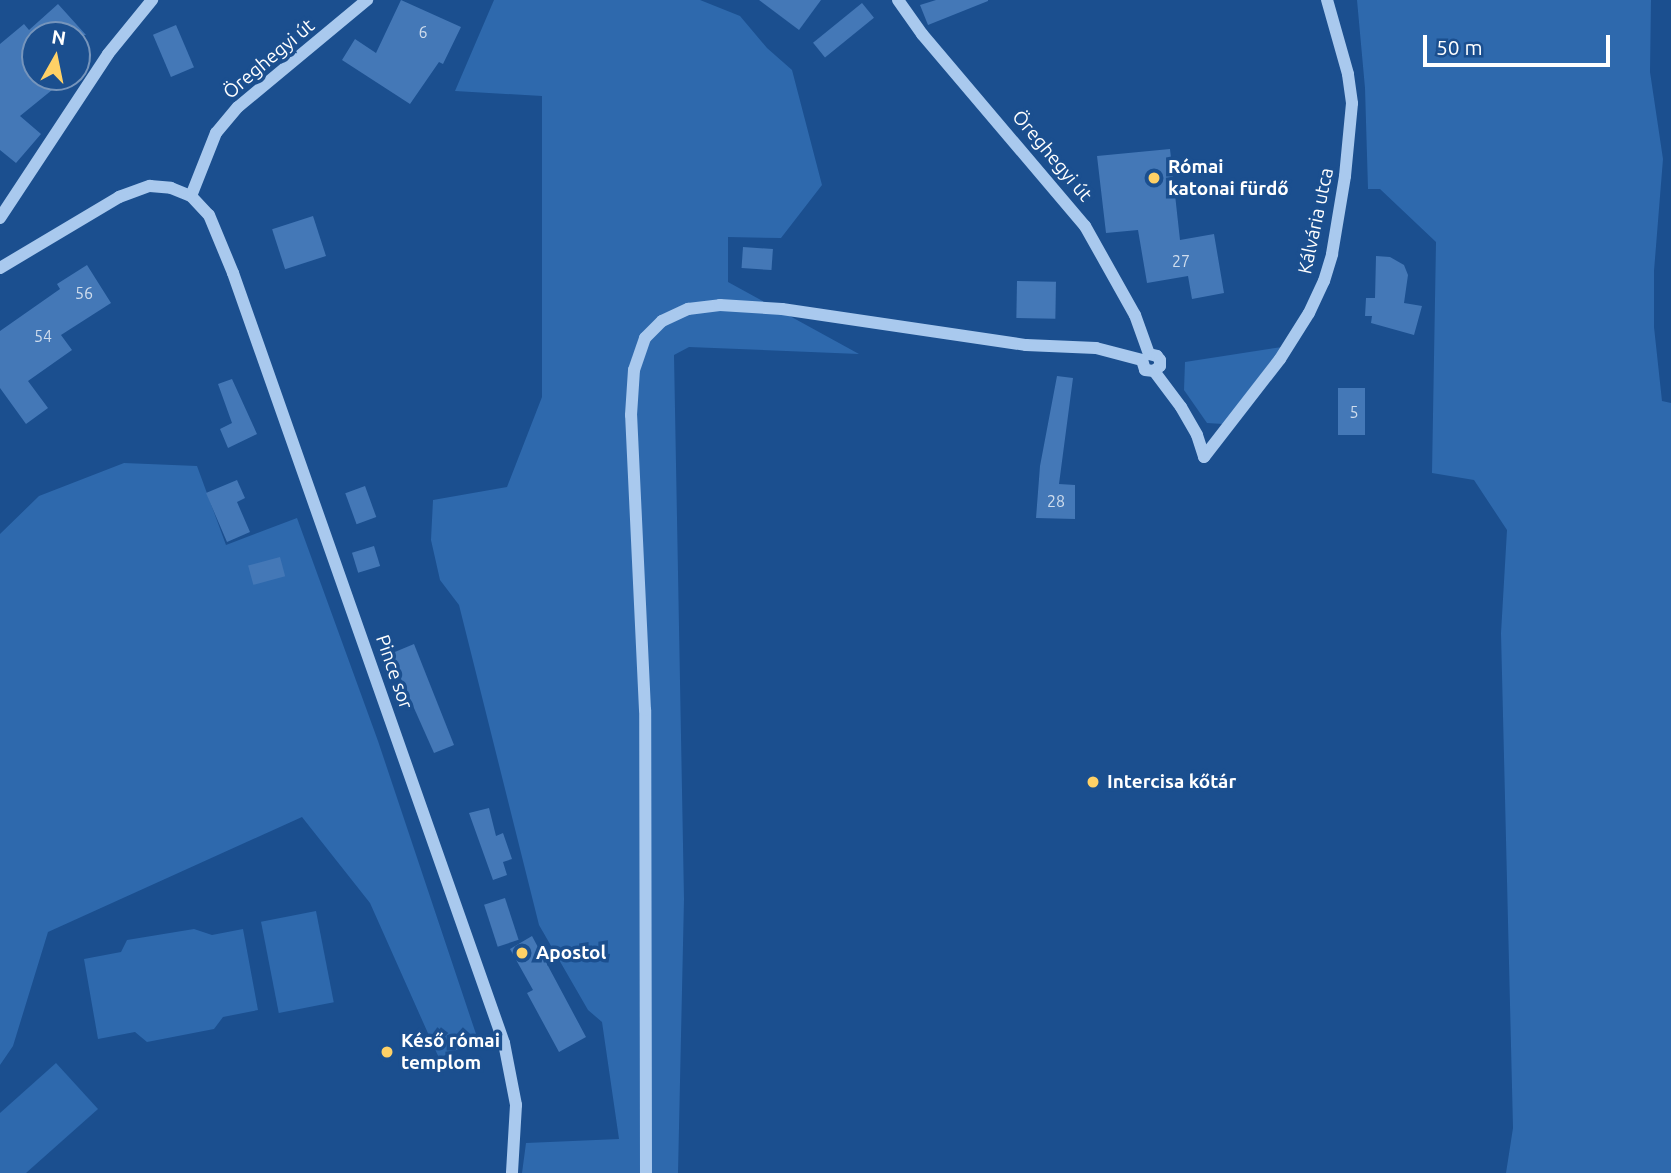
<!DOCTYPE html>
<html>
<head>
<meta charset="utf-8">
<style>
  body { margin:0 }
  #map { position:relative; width:1671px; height:1173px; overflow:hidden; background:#1b4f8f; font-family:Ubuntu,sans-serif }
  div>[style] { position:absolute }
  .green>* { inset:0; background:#2e69ad; transform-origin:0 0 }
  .building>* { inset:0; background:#4478b7; transform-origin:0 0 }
  .minor>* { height:12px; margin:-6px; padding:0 6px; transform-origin:6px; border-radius:6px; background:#a9c9ee }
  .dots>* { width:19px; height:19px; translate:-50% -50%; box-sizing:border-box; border:4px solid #1b4f8f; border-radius:50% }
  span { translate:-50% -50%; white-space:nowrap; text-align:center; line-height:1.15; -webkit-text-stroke:7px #1b4f8f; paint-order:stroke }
  .number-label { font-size:16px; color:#d0dded }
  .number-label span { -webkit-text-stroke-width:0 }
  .street-label { font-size:19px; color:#fff }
  .poi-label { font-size:19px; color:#fff; font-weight:700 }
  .left { translate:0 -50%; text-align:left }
  .north { position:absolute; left:21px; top:21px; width:70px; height:70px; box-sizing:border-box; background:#1b4f8f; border:2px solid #7695bc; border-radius:50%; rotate:9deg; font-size:19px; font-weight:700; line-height:28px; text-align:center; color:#fff }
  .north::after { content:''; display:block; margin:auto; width:24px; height:32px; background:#ffd166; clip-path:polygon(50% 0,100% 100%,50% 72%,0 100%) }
  .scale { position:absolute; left:1423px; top:35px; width:187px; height:32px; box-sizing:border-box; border:4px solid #fff; border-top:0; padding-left:9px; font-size:21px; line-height:24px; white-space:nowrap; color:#fff; -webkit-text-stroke:5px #1b4f8f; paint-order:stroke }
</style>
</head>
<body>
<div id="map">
  <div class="green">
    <i style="clip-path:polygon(494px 0,700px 0,740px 16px,767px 48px,792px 70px,822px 185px,781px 238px,728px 237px,728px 282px,859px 354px,689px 347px,674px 355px,684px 899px,678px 1173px,522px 1173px,526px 1143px,619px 1139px,602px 1022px,588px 1010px,539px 925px,459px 605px,440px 580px,431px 540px,433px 500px,507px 487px,542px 397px,542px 96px,455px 91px)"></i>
    <i style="clip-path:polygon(1357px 0,1651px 0,1650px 72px,1663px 159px,1654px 271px,1654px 327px,1662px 401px,1671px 403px,1671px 1173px,1506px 1173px,1513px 1128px,1501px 633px,1507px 530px,1474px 480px,1432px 473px,1436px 242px,1380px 189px,1368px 189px,1365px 88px)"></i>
    <i style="clip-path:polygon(1282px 347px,1223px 424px,1207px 423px,1184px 390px,1185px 362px)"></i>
    <i style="clip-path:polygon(124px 463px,197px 466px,226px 545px,297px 518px,378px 741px,478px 1040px,439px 1058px,370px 903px,302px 817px,48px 932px,13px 1046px,0 1065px,0 534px,39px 496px)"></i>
    <i style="left:316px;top:911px;width:93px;height:56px;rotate:79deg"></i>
    <i style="clip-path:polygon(194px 929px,212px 935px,243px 929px,258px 1010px,223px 1017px,214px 1029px,147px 1042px,135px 1032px,98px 1039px,84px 959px,121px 952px,127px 940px)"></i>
    <i style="clip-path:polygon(56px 1063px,98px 1109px,26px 1173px,0 1173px,0 1113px)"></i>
  </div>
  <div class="building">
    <i style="clip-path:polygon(401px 0,461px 27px,443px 64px,439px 62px,410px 104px,342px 60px,355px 39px,376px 53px)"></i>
    <i style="clip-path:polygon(759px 0,821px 0,799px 30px)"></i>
    <i style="clip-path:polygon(936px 0,988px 0,988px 1px,928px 25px,920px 5px)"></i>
    <i style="left:862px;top:3px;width:19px;height:63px;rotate:51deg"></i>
    <i style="clip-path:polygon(58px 4px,86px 35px,33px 35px,35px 77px,68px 77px,20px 116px,41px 134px,16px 163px,0 150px,0 44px,24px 24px,29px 30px)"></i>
    <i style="left:176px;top:25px;width:46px;height:25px;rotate:67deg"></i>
    <i style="clip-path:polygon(1170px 149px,1180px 240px,1214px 234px,1224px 293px,1192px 299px,1188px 276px,1147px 283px,1138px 230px,1106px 233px,1097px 156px)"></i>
    <i style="left:313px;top:216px;width:42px;height:43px;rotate:72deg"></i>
    <i style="left:743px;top:247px;width:30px;height:21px;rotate:4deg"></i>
    <i style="clip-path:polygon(1376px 256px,1390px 257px,1404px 265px,1408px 275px,1404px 303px,1422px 306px,1414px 335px,1371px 323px,1372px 316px,1365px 316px,1366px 298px,1375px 298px)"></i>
    <i style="clip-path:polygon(87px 265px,111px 303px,61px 335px,72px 350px,28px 381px,48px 408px,26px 424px,0 388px,0 331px,60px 289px,57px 284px)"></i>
    <i style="left:1017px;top:281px;width:39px;height:37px;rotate:1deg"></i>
    <i style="clip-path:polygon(1057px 376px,1073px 378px,1059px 484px,1075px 485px,1075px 519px,1036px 518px,1040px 466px)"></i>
    <i style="clip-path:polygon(232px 379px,257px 434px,228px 448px,220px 429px,232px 423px,218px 384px)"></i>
    <i style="left:1338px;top:388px;width:27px;height:47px"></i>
    <i style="clip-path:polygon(237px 480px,245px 498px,237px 502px,250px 532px,227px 542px,206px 493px)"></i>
    <i style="left:365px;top:486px;width:33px;height:21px;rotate:70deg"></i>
    <i style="left:374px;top:546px;width:21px;height:23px;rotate:73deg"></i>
    <i style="left:280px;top:557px;width:20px;height:33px;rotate:75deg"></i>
    <i style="clip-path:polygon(414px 644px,454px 745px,434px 753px,390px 654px)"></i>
    <i style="clip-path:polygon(489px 808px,496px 836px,503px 833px,512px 859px,503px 862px,507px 875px,493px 880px,469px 813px)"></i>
    <i style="left:505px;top:898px;width:44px;height:22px;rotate:72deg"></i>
    <i style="clip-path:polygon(532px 936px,586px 1037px,559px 1052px,527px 993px,533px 990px,510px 949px)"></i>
  </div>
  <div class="minor">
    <i style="left:898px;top:0;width:42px;rotate:54.8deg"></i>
    <i style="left:922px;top:34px;width:252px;rotate:49.7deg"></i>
    <i style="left:1085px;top:226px;width:102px;rotate:60.7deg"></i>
    <i style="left:1135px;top:315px;width:41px;rotate:70.3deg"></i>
    <i style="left:1149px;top:354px;width:8px;rotate:14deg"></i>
    <i style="left:1157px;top:356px;width:5px;rotate:53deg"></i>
    <i style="left:1160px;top:360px;width:6px;rotate:90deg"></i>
    <i style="left:1160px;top:366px;width:8px;rotate:140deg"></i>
    <i style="left:191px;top:196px;width:68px;rotate:-68.4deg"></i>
    <i style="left:216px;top:133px;width:34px;rotate:-50deg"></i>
    <i style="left:238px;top:107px;width:168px;rotate:-39.7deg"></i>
    <i style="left:0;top:218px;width:196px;rotate:-56.6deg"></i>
    <i style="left:108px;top:54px;width:70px;rotate:-50.8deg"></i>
    <i style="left:0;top:268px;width:139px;rotate:-30.8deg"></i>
    <i style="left:119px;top:197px;width:33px;rotate:-20deg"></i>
    <i style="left:150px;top:186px;width:21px;rotate:5deg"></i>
    <i style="left:171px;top:188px;width:22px;rotate:22deg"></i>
    <i style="left:191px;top:196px;width:26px;rotate:47deg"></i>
    <i style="left:209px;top:215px;width:63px;rotate:67.5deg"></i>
    <i style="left:233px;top:273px;width:816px;rotate:70.61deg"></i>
    <i style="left:504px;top:1043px;width:63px;rotate:79deg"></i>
    <i style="left:516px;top:1105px;width:68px;rotate:93.4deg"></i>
    <i style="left:1142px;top:360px;width:10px;rotate:73deg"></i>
    <i style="left:1145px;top:370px;width:9px;rotate:6deg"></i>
    <i style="left:1154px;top:371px;width:45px;rotate:53.1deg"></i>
    <i style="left:1181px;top:407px;width:32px;rotate:60deg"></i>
    <i style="left:1197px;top:435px;width:23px;rotate:72deg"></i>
    <i style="left:1204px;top:457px;width:124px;rotate:-52.2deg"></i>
    <i style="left:1280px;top:359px;width:54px;rotate:-57.8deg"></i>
    <i style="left:1309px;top:313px;width:35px;rotate:-65deg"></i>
    <i style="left:1324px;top:281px;width:28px;rotate:-73deg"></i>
    <i style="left:1332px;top:254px;width:79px;rotate:-80.5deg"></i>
    <i style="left:1345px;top:176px;width:73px;rotate:-84.5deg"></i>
    <i style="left:1352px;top:103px;width:29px;rotate:-98deg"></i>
    <i style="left:1348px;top:74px;width:77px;rotate:-105.8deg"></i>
    <i style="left:646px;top:1173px;width:463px;rotate:-90.1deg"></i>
    <i style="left:645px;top:710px;width:295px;rotate:-92.7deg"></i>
    <i style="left:631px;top:415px;width:45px;rotate:-86.2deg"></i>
    <i style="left:634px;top:370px;width:34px;rotate:-71deg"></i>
    <i style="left:645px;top:338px;width:24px;rotate:-45deg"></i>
    <i style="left:662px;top:321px;width:29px;rotate:-25deg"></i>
    <i style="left:688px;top:309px;width:32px;rotate:-7deg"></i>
    <i style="left:720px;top:305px;width:62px;rotate:3.7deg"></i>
    <i style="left:782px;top:309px;width:247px;rotate:8.4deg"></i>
    <i style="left:1026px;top:345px;width:70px;rotate:2.5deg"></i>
    <i style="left:1096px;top:348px;width:48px;rotate:14.6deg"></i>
  </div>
  <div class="dots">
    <i style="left:1154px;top:178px;background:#ffd166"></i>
    <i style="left:1093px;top:782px;background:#ffd166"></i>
    <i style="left:522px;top:953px;background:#ffd166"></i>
    <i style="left:387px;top:1052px;background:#ffd166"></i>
  </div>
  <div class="number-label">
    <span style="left:423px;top:32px">6</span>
    <span style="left:1181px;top:261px">27</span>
    <span style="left:84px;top:293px">56</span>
    <span style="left:43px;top:336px">54</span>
    <span style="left:1354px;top:412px">5</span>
    <span style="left:1056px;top:501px">28</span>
  </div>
  <div class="street-label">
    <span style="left:269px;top:59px;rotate:-40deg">Öreghegyi út</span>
    <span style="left:1052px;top:156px;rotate:50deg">Öreghegyi út</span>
    <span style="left:1316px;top:221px;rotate:-78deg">Kálvária utca</span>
    <span style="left:394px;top:672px;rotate:71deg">Pince sor</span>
  </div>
  <div class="poi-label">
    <span class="left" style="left:1168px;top:178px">Római<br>katonai fürdő</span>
    <span class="left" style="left:1107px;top:782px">Intercisa kőtár</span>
    <span class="left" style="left:536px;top:953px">Apostol</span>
    <span class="left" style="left:401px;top:1052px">Késő római<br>templom</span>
  </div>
  <div class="north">N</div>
  <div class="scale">50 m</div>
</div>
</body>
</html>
